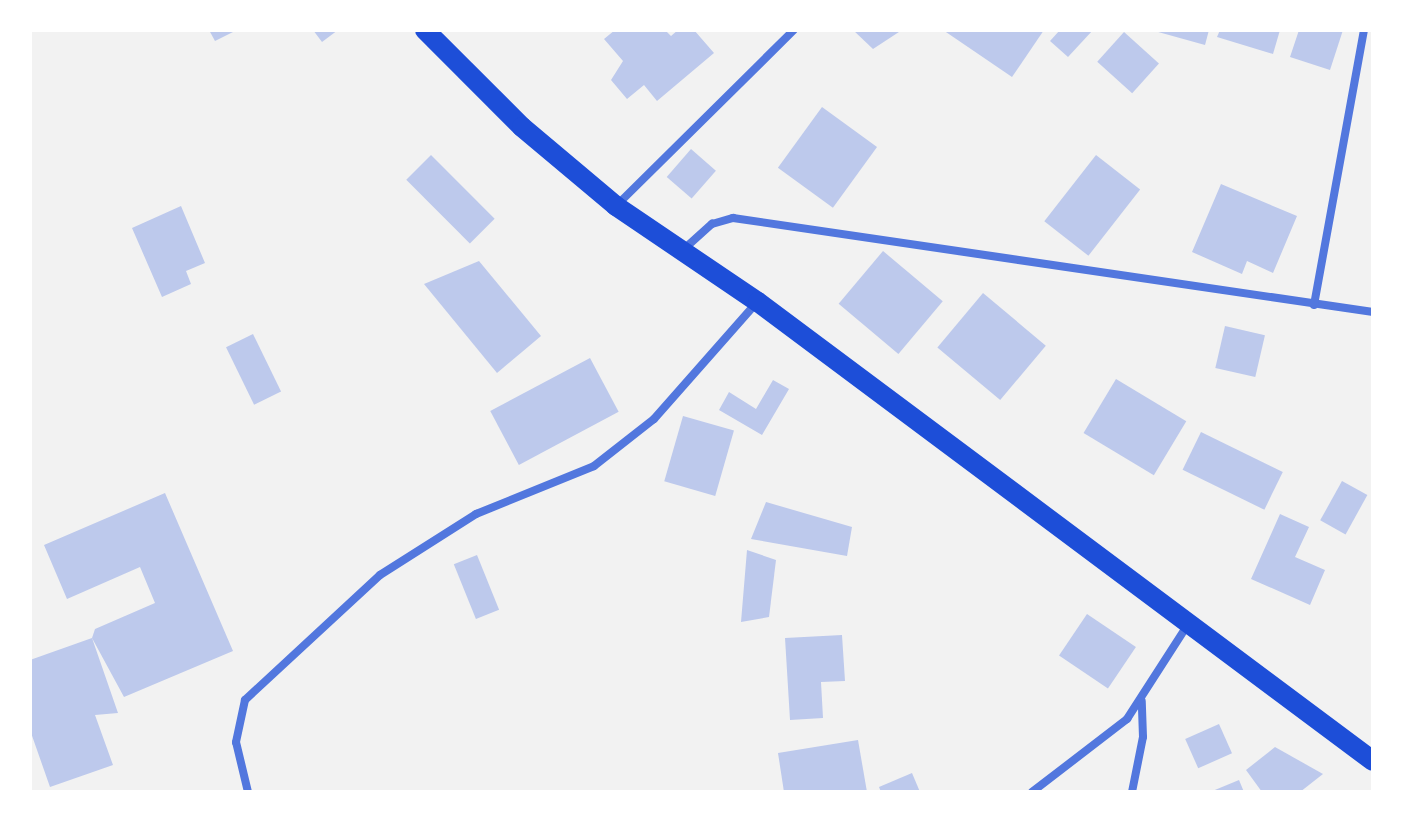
<!DOCTYPE html>
<html>
<head>
<meta charset="utf-8">
<style>
  body { margin:0 }
  #map { position:relative; width:1403px; height:822px; overflow:hidden; background:#f2f2f2; font-family:"Noto Serif",serif }
  div>[style] { position:absolute }
  .building>* { inset:0; background:#bdc9ec; transform-origin:0 0 }
  .minor>* { height:8px; margin:-4px; padding:0 4px; transform-origin:4px; border-radius:4px; background:#5277de }
  .primary>* { height:20px; margin:-10px; padding:0 10px; transform-origin:10px; border-radius:10px; background:#1d4ed8 }
  span { translate:-50% -50%; white-space:nowrap; text-align:center; line-height:1.15; -webkit-text-stroke:6px #fff; paint-order:stroke }
  .frame { position:absolute; inset:0; border:32px solid #fff; pointer-events:none }
</style>
</head>
<body>
<div id="map">
  <div class="building">
    <i style="clip-path:polygon(209px 30px,237px 30px,215px 41px)"></i>
    <i style="clip-path:polygon(313px 30px,338px 30px,322px 42px)"></i>
    <i style="clip-path:polygon(615px 30px,665px 30px,671px 36px,678px 30px,694px 30px,714px 53px,657px 101px,644px 85px,627px 99px,611px 80px,623px 61px,604px 39px)"></i>
    <i style="clip-path:polygon(853px 30px,902px 30px,873px 49px)"></i>
    <i style="clip-path:polygon(943px 30px,1044px 30px,1012px 77px)"></i>
    <i style="clip-path:polygon(1060px 30px,1093px 30px,1068px 57px,1050px 41px)"></i>
    <i style="clip-path:polygon(1151px 30px,1209px 30px,1205px 45px)"></i>
    <i style="clip-path:polygon(1220px 30px,1280px 30px,1273px 54px,1217px 37px)"></i>
    <i style="clip-path:polygon(1299px 30px,1343px 30px,1330px 70px,1290px 57px)"></i>
    <i style="left:1124px;top:32px;width:47px;height:40px;rotate:42deg"></i>
    <i style="left:822px;top:107px;width:68px;height:75px;rotate:36deg"></i>
    <i style="left:691px;top:149px;width:33px;height:37px;rotate:41deg"></i>
    <i style="left:431px;top:155px;width:90px;height:35px;rotate:45deg"></i>
    <i style="left:1096px;top:155px;width:56px;height:84px;rotate:38deg"></i>
    <i style="clip-path:polygon(1221px 184px,1297px 216px,1273px 273px,1247px 261px,1242px 274px,1192px 252px)"></i>
    <i style="clip-path:polygon(181px 206px,205px 263px,186px 271px,191px 284px,162px 297px,132px 228px)"></i>
    <i style="left:883px;top:251px;width:78px;height:69px;rotate:40deg"></i>
    <i style="clip-path:polygon(479px 261px,541px 336px,497px 373px,424px 284px)"></i>
    <i style="left:983px;top:293px;width:82px;height:71px;rotate:40deg"></i>
    <i style="left:1225px;top:326px;width:41px;height:43px;rotate:13deg"></i>
    <i style="left:253px;top:334px;width:64px;height:30px;rotate:64deg"></i>
    <i style="left:590px;top:358px;width:61px;height:113px;rotate:62deg"></i>
    <i style="left:1116px;top:379px;width:82px;height:63px;rotate:31deg"></i>
    <i style="clip-path:polygon(773px 380px,789px 389px,762px 435px,719px 410px,729px 392px,756px 409px)"></i>
    <i style="left:683px;top:416px;width:53px;height:68px;rotate:16deg"></i>
    <i style="left:1201px;top:432px;width:91px;height:42px;rotate:26deg"></i>
    <i style="left:1342px;top:481px;width:29px;height:45px;rotate:29deg"></i>
    <i style="clip-path:polygon(165px 493px,233px 651px,124px 697px,92px 638px,118px 713px,95px 715px,113px 765px,50px 787px,30px 730px,30px 660px,92px 638px,95px 629px,155px 603px,140px 567px,67px 599px,44px 545px)"></i>
    <i style="clip-path:polygon(766px 502px,852px 527px,847px 556px,751px 539px)"></i>
    <i style="clip-path:polygon(1280px 514px,1309px 527px,1295px 557px,1325px 570px,1310px 605px,1251px 579px)"></i>
    <i style="clip-path:polygon(747px 550px,776px 560px,769px 617px,741px 622px)"></i>
    <i style="left:477px;top:555px;width:59px;height:25px;rotate:68deg"></i>
    <i style="left:1087px;top:614px;width:59px;height:50px;rotate:34deg"></i>
    <i style="clip-path:polygon(842px 635px,845px 681px,821px 682px,823px 718px,790px 720px,785px 638px)"></i>
    <i style="left:1219px;top:724px;width:32px;height:37px;rotate:66deg"></i>
    <i style="clip-path:polygon(858px 740px,867px 792px,784px 792px,778px 753px)"></i>
    <i style="clip-path:polygon(1275px 747px,1323px 774px,1300px 792px,1262px 792px,1246px 770px)"></i>
    <i style="clip-path:polygon(912px 773px,920px 792px,881px 792px,879px 787px)"></i>
    <i style="clip-path:polygon(1239px 780px,1244px 792px,1210px 792px)"></i>
  </div>
  <div class="minor">
    <i style="left:618px;top:204px;width:247px;rotate:-44.7deg"></i>
    <i style="left:684px;top:249px;width:38px;rotate:-42deg"></i>
    <i style="left:712px;top:224px;width:22px;rotate:-16deg"></i>
    <i style="left:733px;top:218px;width:647px;rotate:8.36deg"></i>
    <i style="left:1314px;top:305px;width:280px;rotate:-79.7deg"></i>
    <i style="left:248px;top:792px;width:51px;rotate:-103.5deg"></i>
    <i style="left:236px;top:742px;width:43px;rotate:-77.9deg"></i>
    <i style="left:245px;top:700px;width:184px;rotate:-42.8deg"></i>
    <i style="left:380px;top:575px;width:114px;rotate:-32.4deg"></i>
    <i style="left:476px;top:514px;width:127px;rotate:-22.1deg"></i>
    <i style="left:594px;top:466px;width:76px;rotate:-38.1deg"></i>
    <i style="left:654px;top:419px;width:156px;rotate:-48.6deg"></i>
    <i style="left:1032px;top:792px;width:120px;rotate:-37.5deg"></i>
    <i style="left:1127px;top:719px;width:111px;rotate:-57.2deg"></i>
    <i style="left:1132px;top:792px;width:56px;rotate:-78.7deg"></i>
    <i style="left:1143px;top:737px;width:36px;rotate:-92deg"></i>
  </div>
  <div class="primary">
    <i style="left:425px;top:30px;width:137px;rotate:45deg"></i>
    <i style="left:522px;top:127px;width:123px;rotate:40deg"></i>
    <i style="left:616px;top:206px;width:171px;rotate:34.1deg"></i>
    <i style="left:758px;top:302px;width:767px;rotate:36.74deg"></i>
  </div>
  <div class="frame"></div>
</div>
</body>
</html>
